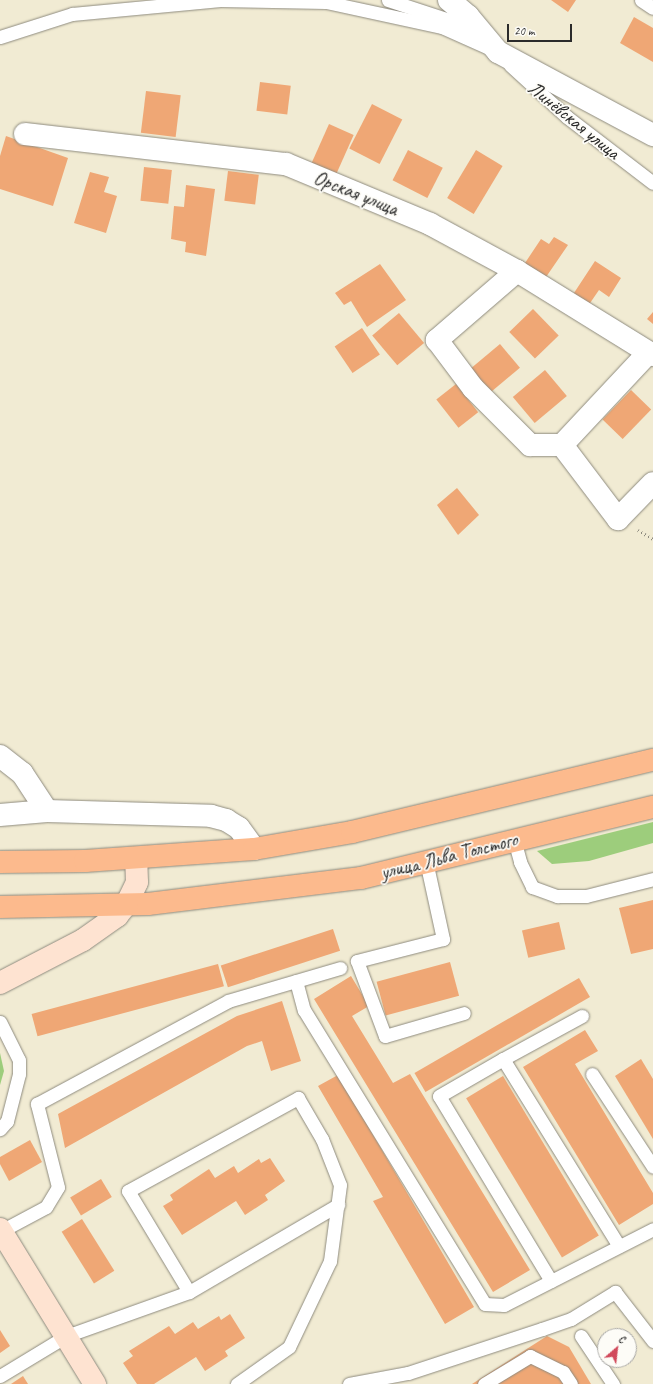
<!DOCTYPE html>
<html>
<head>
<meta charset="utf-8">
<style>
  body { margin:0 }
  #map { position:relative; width:653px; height:1384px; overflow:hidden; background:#f1ebd3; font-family:Caveat,sans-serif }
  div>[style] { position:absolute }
  .green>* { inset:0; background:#9dcd7c }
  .building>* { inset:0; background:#efa775; transform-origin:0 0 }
  .path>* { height:2.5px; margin-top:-1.25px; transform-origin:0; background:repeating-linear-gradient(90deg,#8e8b7f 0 1px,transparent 0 4px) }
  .roads { filter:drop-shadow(0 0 1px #8e8b7f) drop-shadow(0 0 1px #8e8b7f) }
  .lane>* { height:13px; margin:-6.5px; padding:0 6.5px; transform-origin:6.5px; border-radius:6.5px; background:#fff }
  .street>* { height:22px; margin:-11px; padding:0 11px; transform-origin:11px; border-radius:11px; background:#fff }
  .secondary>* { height:22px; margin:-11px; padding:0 11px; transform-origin:11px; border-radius:11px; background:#fee3d1 }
  .primary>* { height:22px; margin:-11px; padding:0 11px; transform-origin:11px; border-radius:11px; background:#fcba8d }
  span { translate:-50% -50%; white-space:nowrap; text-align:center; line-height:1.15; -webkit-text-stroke:3.5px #fdfcf7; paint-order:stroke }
  .street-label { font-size:20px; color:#2b2b2b }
  .north { position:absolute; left:597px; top:1328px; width:40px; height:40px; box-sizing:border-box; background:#fdfcf7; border:1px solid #a9a8a5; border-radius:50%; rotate:28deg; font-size:11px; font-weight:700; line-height:16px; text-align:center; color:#2b2b2b }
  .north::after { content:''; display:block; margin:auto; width:14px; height:18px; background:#d1495b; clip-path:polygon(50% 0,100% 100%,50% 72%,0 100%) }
  .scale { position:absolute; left:507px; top:24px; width:65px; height:18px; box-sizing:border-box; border:2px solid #2b2b2b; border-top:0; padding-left:5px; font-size:12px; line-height:14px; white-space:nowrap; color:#2b2b2b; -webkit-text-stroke:3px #fdfcf7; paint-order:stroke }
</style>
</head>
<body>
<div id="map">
  <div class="green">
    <i style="clip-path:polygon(653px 822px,653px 843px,589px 861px,552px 864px,537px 851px)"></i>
    <i style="clip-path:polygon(0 1053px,4px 1071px,0 1085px)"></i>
  </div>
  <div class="building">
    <i style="clip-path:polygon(551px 0,576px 0,568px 12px)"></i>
    <i style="clip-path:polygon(634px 17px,653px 28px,653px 62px,620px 43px)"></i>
    <i style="left:260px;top:82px;width:31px;height:29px;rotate:7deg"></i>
    <i style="left:146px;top:91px;width:35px;height:42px;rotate:7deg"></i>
    <i style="left:372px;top:104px;width:34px;height:50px;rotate:27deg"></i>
    <i style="left:329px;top:124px;width:27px;height:43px;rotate:24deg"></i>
    <i style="clip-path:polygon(6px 136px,68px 158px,53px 206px,0 189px,0 156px)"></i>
    <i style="left:408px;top:150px;width:39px;height:34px;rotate:27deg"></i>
    <i style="left:476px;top:150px;width:31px;height:56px;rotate:31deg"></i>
    <i style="left:144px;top:167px;width:28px;height:34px;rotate:6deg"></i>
    <i style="left:228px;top:171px;width:31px;height:30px;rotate:7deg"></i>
    <i style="clip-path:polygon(90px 172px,109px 177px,104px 192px,117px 196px,106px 233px,74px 223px)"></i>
    <i style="clip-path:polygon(186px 185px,215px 189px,206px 256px,185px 252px,186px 242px,171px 239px,174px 206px,184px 207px)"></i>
    <i style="clip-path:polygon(554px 237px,568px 245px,544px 280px,523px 266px,541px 239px,549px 244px)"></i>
    <i style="clip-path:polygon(595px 261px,621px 278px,609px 297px,599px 290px,588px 306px,572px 296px)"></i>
    <i style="clip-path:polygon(380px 264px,406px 300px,367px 327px,351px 301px,344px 305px,335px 293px)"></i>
    <i style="left:533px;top:309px;width:37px;height:33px;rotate:46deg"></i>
    <i style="clip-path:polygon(653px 312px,653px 324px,647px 319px)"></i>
    <i style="left:399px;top:313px;width:39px;height:35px;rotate:50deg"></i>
    <i style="left:362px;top:328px;width:32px;height:33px;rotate:56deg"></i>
    <i style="left:500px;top:344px;width:31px;height:39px;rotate:50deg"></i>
    <i style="left:545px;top:370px;width:34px;height:42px;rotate:50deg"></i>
    <i style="left:456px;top:384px;width:36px;height:25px;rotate:52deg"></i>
    <i style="left:631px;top:390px;width:28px;height:41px;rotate:44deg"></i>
    <i style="clip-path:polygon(457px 488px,479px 515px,458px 535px,437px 505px)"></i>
    <i style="clip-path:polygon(653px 900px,653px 949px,631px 954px,619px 908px)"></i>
    <i style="left:559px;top:922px;width:28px;height:38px;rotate:77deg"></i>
    <i style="left:333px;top:929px;width:23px;height:118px;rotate:72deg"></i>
    <i style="left:450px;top:962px;width:35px;height:76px;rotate:75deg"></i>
    <i style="left:218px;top:964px;width:23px;height:193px;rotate:75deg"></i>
    <i style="clip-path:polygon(351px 976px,369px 1006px,352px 1016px,393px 1083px,410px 1074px,530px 1270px,493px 1292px,314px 999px)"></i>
    <i style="left:579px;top:978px;width:22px;height:190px;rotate:60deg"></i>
    <i style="clip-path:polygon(282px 1001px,301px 1061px,271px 1071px,262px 1041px,247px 1046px,65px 1148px,58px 1114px,237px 1016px)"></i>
    <i style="clip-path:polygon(585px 1030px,598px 1051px,575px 1064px,653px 1193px,653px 1204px,619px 1225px,523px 1067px)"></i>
    <i style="clip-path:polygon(641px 1059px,653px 1079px,653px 1139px,615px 1076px)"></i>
    <i style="clip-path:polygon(338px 1075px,474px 1307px,445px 1324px,373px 1201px,383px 1197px,318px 1086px)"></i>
    <i style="left:503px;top:1076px;width:186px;height:43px;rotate:59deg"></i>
    <i style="clip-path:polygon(30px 1140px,42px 1162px,9px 1181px,0 1164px,0 1157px)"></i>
    <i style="clip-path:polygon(270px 1158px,285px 1181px,265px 1195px,268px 1200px,245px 1215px,236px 1201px,182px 1235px,163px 1206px,173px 1200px,170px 1195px,209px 1169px,215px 1178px,234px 1166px,238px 1173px,259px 1159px,261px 1163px)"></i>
    <i style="left:101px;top:1179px;width:21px;height:36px;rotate:59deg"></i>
    <i style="left:82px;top:1219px;width:61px;height:24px;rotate:58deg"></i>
    <i style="clip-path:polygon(230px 1314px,245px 1338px,225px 1351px,228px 1356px,205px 1371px,196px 1357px,154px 1384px,137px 1384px,123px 1363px,133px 1356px,129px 1351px,169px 1326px,175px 1334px,193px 1322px,198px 1329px,219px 1316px,221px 1320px)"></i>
    <i style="clip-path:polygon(0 1330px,10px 1346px,0 1353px)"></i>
    <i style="clip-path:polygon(547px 1336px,569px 1347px,591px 1384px,472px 1384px)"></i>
    <i style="clip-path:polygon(23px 1376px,28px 1384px,11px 1384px)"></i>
  </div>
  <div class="path">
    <i style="left:638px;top:530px;width:17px;rotate:31deg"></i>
  </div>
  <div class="roads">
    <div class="lane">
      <i style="left:388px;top:0;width:93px;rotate:18.2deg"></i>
      <i style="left:641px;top:0;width:14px;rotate:34deg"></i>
      <i style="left:0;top:37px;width:76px;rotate:-17.7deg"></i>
      <i style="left:72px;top:14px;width:149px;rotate:-5.4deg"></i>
      <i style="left:220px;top:0;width:106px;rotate:1.1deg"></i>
      <i style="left:326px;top:2px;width:119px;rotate:12.2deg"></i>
      <i style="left:442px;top:27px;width:54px;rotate:24.2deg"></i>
      <i style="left:510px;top:65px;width:77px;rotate:42.4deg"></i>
      <i style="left:567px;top:117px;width:108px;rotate:37.5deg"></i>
      <i style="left:514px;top:839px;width:24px;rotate:75deg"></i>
      <i style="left:520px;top:862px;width:28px;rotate:64deg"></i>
      <i style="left:532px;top:887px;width:27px;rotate:20deg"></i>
      <i style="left:557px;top:896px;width:29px"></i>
      <i style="left:586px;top:896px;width:69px;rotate:-14.2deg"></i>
      <i style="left:426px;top:861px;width:80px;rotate:77.7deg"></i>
      <i style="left:443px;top:939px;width:89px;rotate:165.7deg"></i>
      <i style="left:357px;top:961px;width:80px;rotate:69.5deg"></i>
      <i style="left:385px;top:1036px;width:82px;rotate:-16.2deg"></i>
      <i style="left:296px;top:981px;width:30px;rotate:75deg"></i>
      <i style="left:304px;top:1010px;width:345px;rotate:58.4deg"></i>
      <i style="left:485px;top:1304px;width:19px;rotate:3deg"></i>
      <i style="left:504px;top:1305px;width:167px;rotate:-27deg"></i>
      <i style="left:0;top:1022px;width:42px;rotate:63.4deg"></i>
      <i style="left:19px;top:1060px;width:14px;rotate:90deg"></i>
      <i style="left:19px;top:1074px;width:49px;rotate:104.3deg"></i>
      <i style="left:7px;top:1121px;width:11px;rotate:131deg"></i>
      <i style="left:503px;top:1059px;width:90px;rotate:-28.6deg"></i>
      <i style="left:592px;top:1074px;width:111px;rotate:56.7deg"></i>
      <i style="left:1px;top:1231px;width:51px;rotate:-28.1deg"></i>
      <i style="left:46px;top:1207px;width:23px;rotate:-59deg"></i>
      <i style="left:58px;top:1187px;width:86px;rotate:-104.2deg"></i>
      <i style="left:37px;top:1104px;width:217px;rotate:-28.3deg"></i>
      <i style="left:228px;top:1001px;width:117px;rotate:-16.4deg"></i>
      <i style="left:551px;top:1281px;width:216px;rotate:-121.2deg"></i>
      <i style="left:439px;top:1096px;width:74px;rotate:-30deg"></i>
      <i style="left:503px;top:1059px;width:220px;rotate:58.2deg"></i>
      <i style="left:189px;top:1292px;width:173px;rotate:-30.3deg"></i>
      <i style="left:581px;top:1336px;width:58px;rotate:56.3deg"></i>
      <i style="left:0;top:1376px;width:77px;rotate:-31.2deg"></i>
      <i style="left:66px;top:1336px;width:131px;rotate:-19.7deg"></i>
      <i style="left:189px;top:1292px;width:118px;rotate:-121.1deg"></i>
      <i style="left:128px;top:1191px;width:194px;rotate:-28.7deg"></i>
      <i style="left:298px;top:1098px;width:48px;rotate:59.7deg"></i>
      <i style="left:322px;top:1139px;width:49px;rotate:68.6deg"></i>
      <i style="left:340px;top:1185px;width:77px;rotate:97.5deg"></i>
      <i style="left:330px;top:1261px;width:95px;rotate:115.5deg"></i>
      <i style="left:289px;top:1347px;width:64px;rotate:144.6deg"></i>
      <i style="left:349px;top:1384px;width:60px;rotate:-10.6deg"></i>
      <i style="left:408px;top:1373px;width:141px;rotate:-18.2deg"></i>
      <i style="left:542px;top:1329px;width:31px;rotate:-19deg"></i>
      <i style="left:571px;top:1319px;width:52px;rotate:-31.5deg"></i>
      <i style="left:615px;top:1292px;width:62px;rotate:52.2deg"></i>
      <i style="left:484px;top:1384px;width:54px;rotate:-31.3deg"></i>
      <i style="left:530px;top:1356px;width:37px;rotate:26deg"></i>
      <i style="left:563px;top:1372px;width:14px;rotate:56deg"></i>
    </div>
    <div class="street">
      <i style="left:449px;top:0;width:25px;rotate:40deg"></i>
      <i style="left:468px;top:16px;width:47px;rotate:50.2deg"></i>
      <i style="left:498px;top:52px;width:176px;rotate:28.2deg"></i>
      <i style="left:25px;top:134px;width:263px;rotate:6.6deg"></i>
      <i style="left:286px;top:164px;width:156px;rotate:22.6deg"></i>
      <i style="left:430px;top:224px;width:99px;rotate:28.4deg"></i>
      <i style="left:517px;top:271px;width:160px;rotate:31.7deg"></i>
      <i style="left:517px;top:271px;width:106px;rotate:139.2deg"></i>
      <i style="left:437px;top:340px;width:60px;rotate:53.1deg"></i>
      <i style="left:473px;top:388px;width:81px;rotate:45deg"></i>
      <i style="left:530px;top:445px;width:32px"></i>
      <i style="left:562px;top:445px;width:93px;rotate:52.9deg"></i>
      <i style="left:618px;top:519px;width:50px;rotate:-45.8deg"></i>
      <i style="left:562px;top:445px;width:126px;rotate:-46.9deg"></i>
      <i style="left:0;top:756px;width:28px;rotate:38deg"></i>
      <i style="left:22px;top:773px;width:45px;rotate:56.7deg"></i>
      <i style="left:0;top:815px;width:47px;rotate:-4.9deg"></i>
      <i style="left:47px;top:811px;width:164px;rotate:1.7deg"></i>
      <i style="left:211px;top:816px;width:16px;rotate:15deg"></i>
      <i style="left:226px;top:820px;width:15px;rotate:32deg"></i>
      <i style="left:239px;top:828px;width:26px;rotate:54deg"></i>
    </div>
    <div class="secondary">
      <i style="left:0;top:983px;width:93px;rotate:-27.4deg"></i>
      <i style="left:83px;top:940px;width:42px;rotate:-35.2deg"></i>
      <i style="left:117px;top:916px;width:14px;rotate:-51deg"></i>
      <i style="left:126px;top:905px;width:25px;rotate:-64deg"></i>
      <i style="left:137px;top:882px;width:24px;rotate:-92deg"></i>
      <i style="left:0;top:1229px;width:182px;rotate:58.5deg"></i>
    </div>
    <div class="primary">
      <i style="left:0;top:862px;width:85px;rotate:-0.7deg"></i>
      <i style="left:85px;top:861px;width:169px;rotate:-4.1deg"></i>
      <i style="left:254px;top:849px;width:99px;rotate:-9.8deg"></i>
      <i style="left:352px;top:832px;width:309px;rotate:-13.5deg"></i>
      <i style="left:0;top:907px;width:148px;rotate:-1.2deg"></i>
      <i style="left:148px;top:904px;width:215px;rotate:-7deg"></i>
      <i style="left:361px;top:878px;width:301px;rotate:-13.7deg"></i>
    </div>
  </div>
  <div class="street-label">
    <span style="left:574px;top:120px;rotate:39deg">Линёвская улица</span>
    <span style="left:356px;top:193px;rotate:22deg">Орская улица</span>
    <span style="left:449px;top:856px;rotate:-14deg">улица Льва Толстого</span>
  </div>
  <div class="north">С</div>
  <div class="scale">20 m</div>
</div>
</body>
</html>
